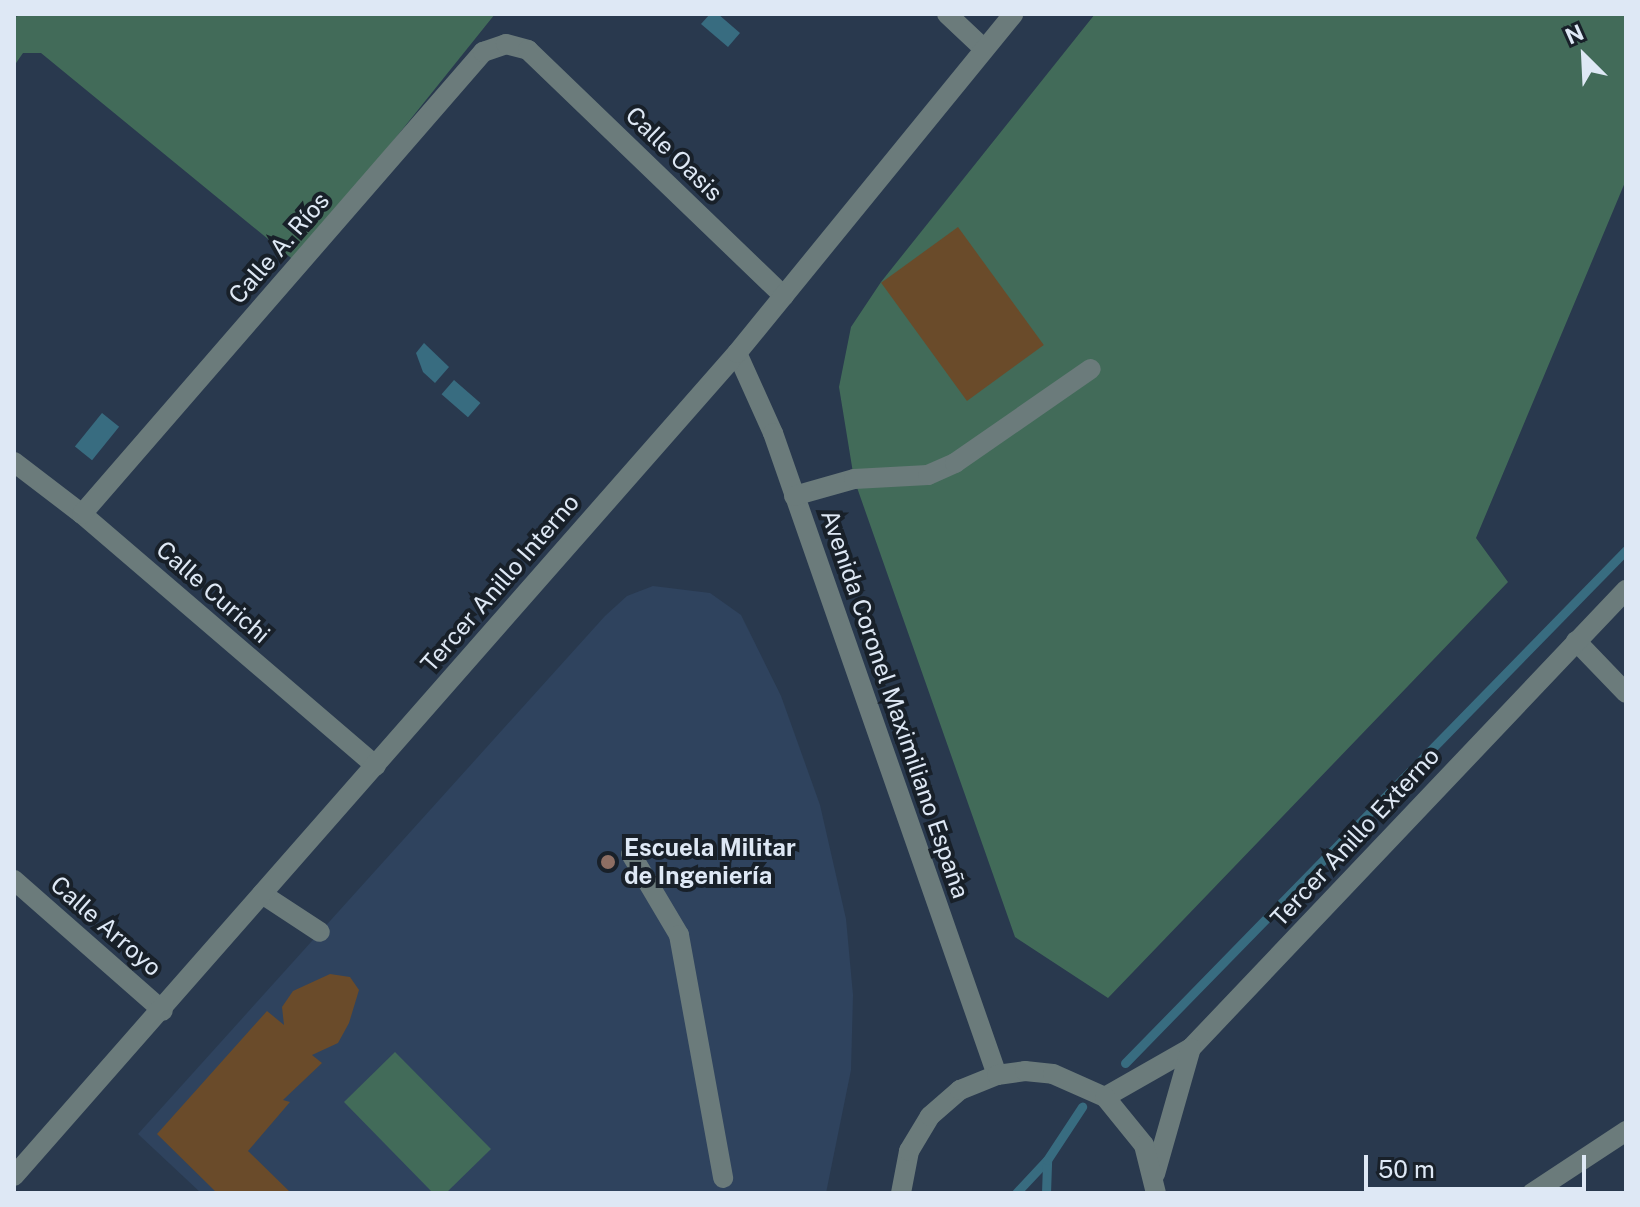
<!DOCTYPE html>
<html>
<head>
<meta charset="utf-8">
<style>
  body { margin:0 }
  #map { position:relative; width:1640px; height:1207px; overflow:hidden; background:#29394e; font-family:"Public Sans",sans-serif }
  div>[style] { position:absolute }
  .built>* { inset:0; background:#2f435e }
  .green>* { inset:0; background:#426b59 }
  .water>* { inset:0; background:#386c80; transform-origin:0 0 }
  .stream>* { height:9px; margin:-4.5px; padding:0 4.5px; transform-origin:4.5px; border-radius:4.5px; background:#386c80 }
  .building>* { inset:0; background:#6a4b2a; transform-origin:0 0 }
  .minor>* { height:20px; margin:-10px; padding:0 10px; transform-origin:10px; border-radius:10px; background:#6b7b7b }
  .dots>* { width:22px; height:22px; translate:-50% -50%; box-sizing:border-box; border:4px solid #182029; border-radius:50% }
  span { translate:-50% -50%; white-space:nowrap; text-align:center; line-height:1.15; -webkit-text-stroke:8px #182029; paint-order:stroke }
  .street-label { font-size:24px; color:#dee8f5 }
  .poi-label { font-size:24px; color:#dee8f5; font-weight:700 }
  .left { translate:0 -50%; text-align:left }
  .frame { position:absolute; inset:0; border:16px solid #dee8f5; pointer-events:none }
  .north { position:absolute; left:1544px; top:16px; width:80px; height:80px; -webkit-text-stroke:6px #182029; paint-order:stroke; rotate:336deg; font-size:22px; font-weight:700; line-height:32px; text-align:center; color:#dee8f5 }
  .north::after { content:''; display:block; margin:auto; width:28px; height:36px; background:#dee8f5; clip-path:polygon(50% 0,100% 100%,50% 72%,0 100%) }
  .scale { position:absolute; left:1364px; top:1155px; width:222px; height:36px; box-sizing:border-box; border:4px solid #dee8f5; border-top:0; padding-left:10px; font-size:24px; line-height:28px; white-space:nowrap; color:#dee8f5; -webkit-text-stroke:6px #182029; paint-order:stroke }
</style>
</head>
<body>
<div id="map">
  <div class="built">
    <i style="clip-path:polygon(653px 586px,710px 593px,741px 615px,781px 696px,820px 805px,846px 919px,853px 995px,851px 1070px,826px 1193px,201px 1193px,138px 1134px,605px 616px,627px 596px)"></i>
  </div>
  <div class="green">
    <i style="clip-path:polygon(27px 14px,495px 14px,296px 262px,41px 53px,23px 53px,14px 66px,14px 17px)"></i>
    <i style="clip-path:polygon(1095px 14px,1626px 14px,1626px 180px,1476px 538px,1508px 582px,1108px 998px,1015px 937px,854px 479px,839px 387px,851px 327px,881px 282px)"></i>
    <i style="clip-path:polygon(395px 1052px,491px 1149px,446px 1193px,433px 1193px,344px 1102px)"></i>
  </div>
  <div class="water">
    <i style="clip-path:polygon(710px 14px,718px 14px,740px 33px,728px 47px,701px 24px)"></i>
    <i style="clip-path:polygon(424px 343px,449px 367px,435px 383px,423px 372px,416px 353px)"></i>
    <i style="left:454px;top:380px;width:35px;height:19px;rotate:41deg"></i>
    <i style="left:102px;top:413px;width:22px;height:43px;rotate:39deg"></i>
  </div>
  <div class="stream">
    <i style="left:1125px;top:1063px;width:717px;rotate:-45.68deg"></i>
    <i style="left:1016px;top:1193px;width:45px;rotate:-46.8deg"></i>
    <i style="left:1046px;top:1193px;width:33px;rotate:-88deg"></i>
    <i style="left:1047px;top:1160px;width:64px;rotate:-56.6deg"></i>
  </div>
  <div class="building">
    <i style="left:958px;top:227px;width:146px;height:95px;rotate:54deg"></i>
    <i style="clip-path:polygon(330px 974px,350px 977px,359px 990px,349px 1023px,338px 1043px,312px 1055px,322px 1063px,283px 1100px,290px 1102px,248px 1151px,291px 1193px,217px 1193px,157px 1134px,267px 1011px,284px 1025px,282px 1007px,293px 991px)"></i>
  </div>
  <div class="minor">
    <i style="left:947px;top:14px;width:50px;rotate:43.4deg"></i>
    <i style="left:737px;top:353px;width:88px;rotate:65.8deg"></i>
    <i style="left:773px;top:433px;width:680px;rotate:70.77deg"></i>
    <i style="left:14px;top:462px;width:86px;rotate:37.4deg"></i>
    <i style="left:82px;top:514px;width:387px;rotate:40.6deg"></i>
    <i style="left:794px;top:496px;width:62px;rotate:-15.8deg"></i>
    <i style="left:854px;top:479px;width:74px;rotate:-3.1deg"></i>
    <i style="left:928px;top:475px;width:30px;rotate:-24deg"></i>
    <i style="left:955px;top:463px;width:165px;rotate:-34.7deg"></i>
    <i style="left:82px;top:514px;width:612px;rotate:-49.04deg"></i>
    <i style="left:483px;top:52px;width:24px;rotate:-19deg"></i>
    <i style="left:506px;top:44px;width:23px;rotate:15deg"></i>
    <i style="left:528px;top:50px;width:355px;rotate:43.9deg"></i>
    <i style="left:1576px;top:641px;width:72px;rotate:46.1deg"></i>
    <i style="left:631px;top:854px;width:94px;rotate:59.3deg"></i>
    <i style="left:679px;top:935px;width:247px;rotate:79.7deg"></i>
    <i style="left:14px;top:880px;width:198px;rotate:41.3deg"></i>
    <i style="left:262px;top:894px;width:69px;rotate:33.2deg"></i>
    <i style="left:1105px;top:1097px;width:99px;rotate:-29.7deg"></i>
    <i style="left:1191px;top:1048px;width:632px;rotate:-46.48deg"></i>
    <i style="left:1155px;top:1174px;width:131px;rotate:-74.1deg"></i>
    <i style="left:14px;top:1176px;width:1095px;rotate:-48.7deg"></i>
    <i style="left:737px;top:353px;width:437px;rotate:-50.8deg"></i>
    <i style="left:901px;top:1193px;width:43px;rotate:-79.2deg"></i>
    <i style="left:909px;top:1151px;width:41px;rotate:-59deg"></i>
    <i style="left:930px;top:1116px;width:40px;rotate:-41deg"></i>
    <i style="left:960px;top:1090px;width:40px;rotate:-22deg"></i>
    <i style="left:997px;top:1075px;width:28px;rotate:-8deg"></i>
    <i style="left:1025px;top:1071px;width:28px;rotate:6deg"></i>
    <i style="left:1053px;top:1074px;width:57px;rotate:23.9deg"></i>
    <i style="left:1105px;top:1097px;width:62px;rotate:50.9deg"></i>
    <i style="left:1144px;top:1145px;width:49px;rotate:76deg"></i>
    <i style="left:1532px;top:1193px;width:113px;rotate:-33.4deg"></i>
  </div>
  <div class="dots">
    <i style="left:608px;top:862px;background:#8d6e63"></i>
  </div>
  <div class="street-label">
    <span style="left:674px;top:154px;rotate:44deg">Calle Oasis</span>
    <span style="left:279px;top:248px;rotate:-49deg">Calle A. Ríos</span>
    <span style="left:500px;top:583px;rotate:-49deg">Tercer Anillo Interno</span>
    <span style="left:213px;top:592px;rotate:41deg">Calle Curichi</span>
    <span style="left:895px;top:704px;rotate:71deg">Avenida Coronel Maximiliano España</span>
    <span style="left:1355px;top:837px;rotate:-47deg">Tercer Anillo Externo</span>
    <span style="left:106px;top:926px;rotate:41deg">Calle Arroyo</span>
  </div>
  <div class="poi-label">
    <span class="left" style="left:624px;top:862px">Escuela Militar<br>de Ingeniería</span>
  </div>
  <div class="frame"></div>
  <div class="north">N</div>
  <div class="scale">50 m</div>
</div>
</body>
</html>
